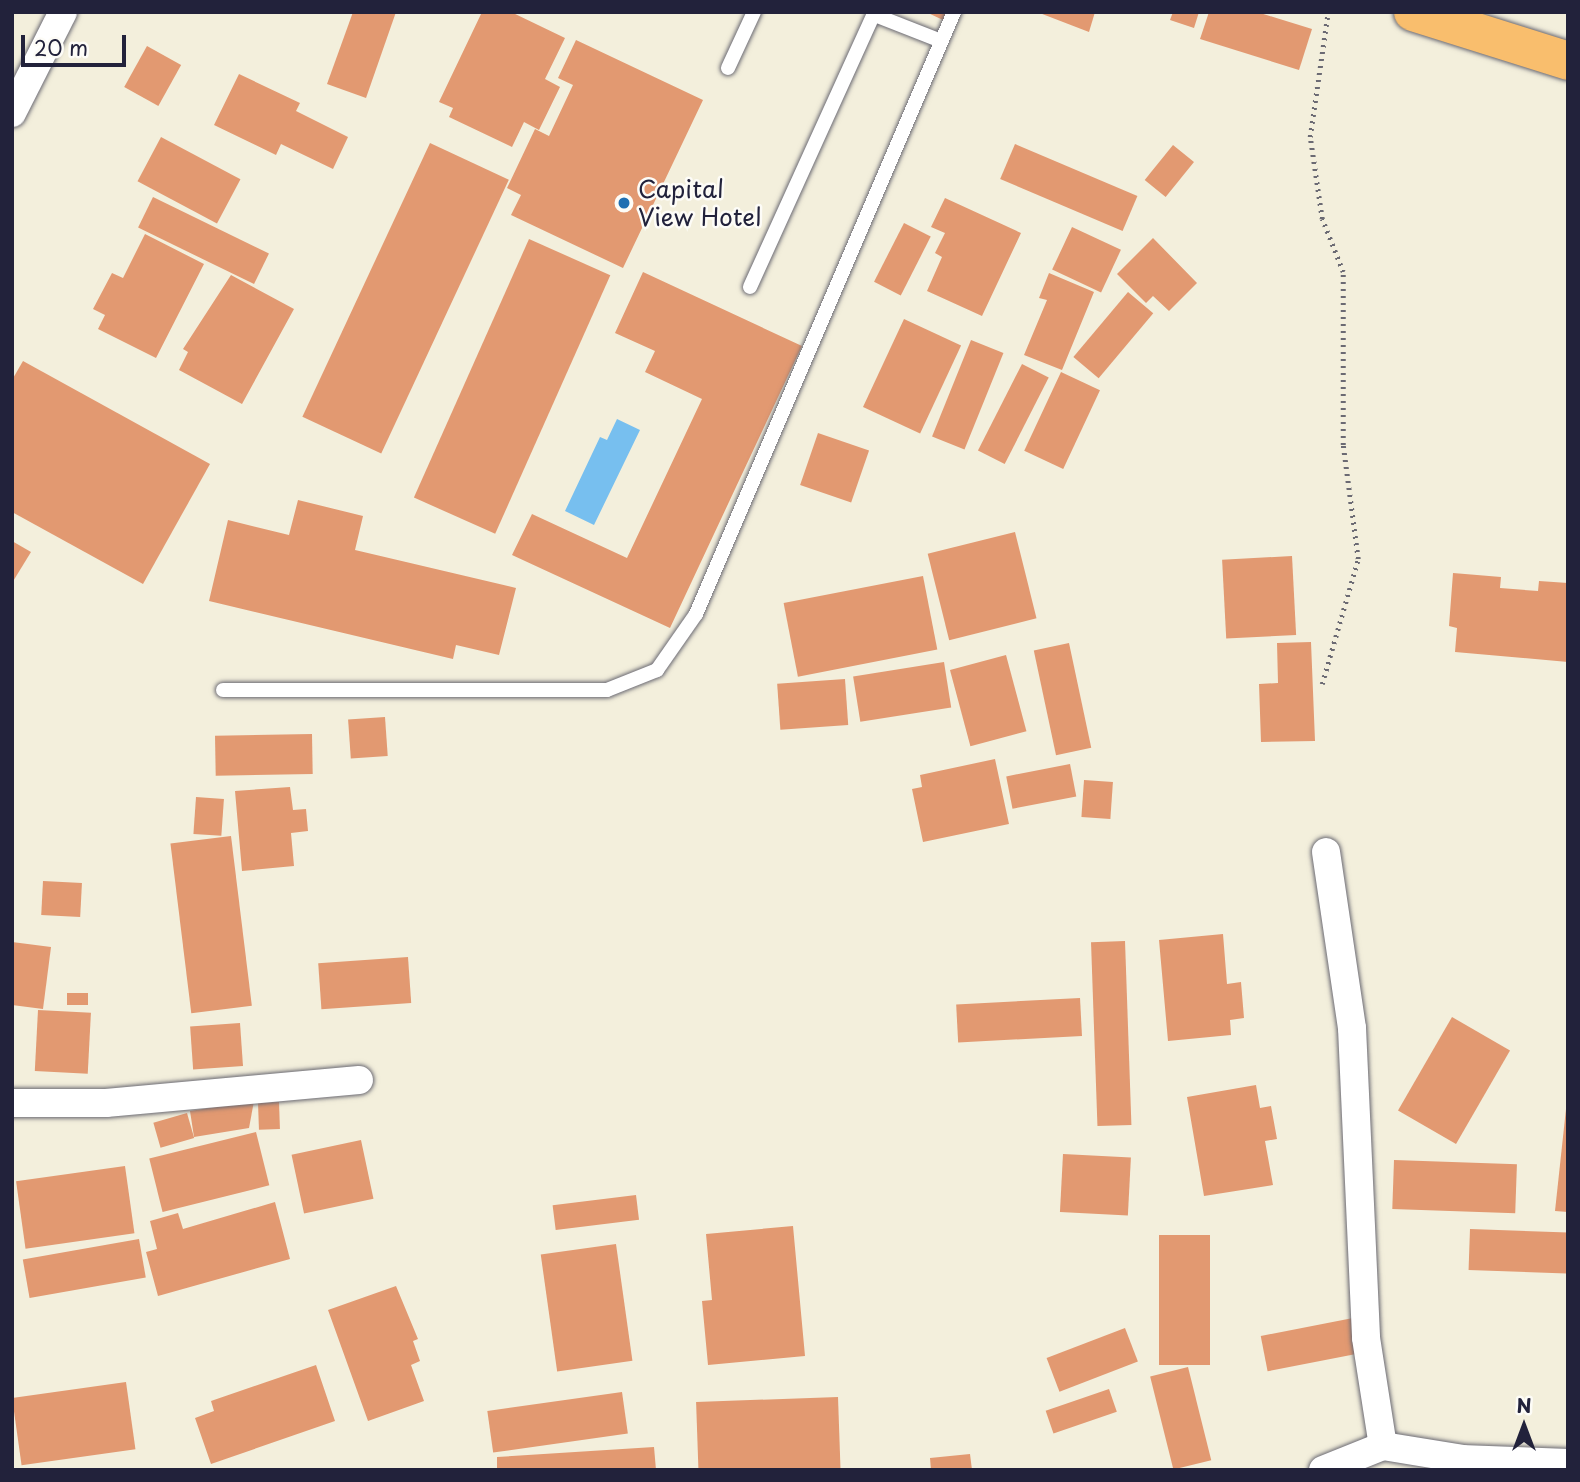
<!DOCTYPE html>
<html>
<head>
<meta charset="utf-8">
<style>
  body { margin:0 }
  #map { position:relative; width:1580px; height:1482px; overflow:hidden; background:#f3efdc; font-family:"Playpen Sans",sans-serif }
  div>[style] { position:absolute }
  .water>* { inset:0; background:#77bfef }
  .building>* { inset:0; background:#e29971; transform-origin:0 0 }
  .path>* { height:4.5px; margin-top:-2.25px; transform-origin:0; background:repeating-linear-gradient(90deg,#6b6a73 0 2px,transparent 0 7px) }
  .roads { filter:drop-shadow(0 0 2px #6b6a73) drop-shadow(0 0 2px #6b6a73) }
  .service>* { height:14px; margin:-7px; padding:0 7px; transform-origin:7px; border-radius:7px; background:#fff }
  .minor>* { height:28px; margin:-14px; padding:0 14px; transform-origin:14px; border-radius:14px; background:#fff }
  .trunk>* { height:38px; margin:-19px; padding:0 19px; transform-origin:19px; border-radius:19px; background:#f9be6d }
  .dots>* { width:19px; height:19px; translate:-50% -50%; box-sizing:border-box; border:4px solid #fdfcf7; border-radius:50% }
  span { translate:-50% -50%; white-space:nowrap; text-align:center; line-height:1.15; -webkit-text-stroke:5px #fdfcf7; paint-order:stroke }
  .poi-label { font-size:24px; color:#22223b }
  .left { translate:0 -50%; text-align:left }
  .frame { position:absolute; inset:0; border:14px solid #22223b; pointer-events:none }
  .north { position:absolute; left:1489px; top:1391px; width:70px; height:70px; -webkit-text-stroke:5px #fdfcf7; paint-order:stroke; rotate:0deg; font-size:19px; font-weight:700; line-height:28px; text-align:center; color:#22223b }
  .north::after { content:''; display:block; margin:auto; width:24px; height:32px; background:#22223b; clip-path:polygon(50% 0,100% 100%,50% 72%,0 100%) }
  .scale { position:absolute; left:21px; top:35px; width:105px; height:32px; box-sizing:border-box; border:4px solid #22223b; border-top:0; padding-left:9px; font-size:21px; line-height:24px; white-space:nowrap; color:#22223b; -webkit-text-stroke:5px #fdfcf7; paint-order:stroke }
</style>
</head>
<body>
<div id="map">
  <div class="water">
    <i style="clip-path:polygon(617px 419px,640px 430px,594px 525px,565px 511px,600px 437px,607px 440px)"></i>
  </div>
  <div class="building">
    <i style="clip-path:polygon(353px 12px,396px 12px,366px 98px,327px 84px)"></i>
    <i style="clip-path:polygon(482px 12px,511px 12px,565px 38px,545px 79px,560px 87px,539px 130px,524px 122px,512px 147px,449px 117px,453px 108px,439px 102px)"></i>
    <i style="clip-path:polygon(926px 12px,947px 12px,943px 20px)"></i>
    <i style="clip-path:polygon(1037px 12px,1095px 12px,1089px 32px)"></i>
    <i style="clip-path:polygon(1173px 12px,1199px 12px,1194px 28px,1170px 20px)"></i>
    <i style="clip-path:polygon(1209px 12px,1257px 12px,1312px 29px,1299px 70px,1200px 39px)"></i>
    <i style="clip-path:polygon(576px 40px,703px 100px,623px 268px,511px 215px,521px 195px,507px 188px,535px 129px,549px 136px,573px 85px,558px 78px)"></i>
    <i style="left:147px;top:46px;width:39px;height:47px;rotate:29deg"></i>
    <i style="clip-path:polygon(239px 74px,300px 103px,296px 111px,348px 137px,333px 169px,281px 144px,276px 155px,214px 125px)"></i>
    <i style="left:161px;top:137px;width:90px;height:50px;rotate:28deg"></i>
    <i style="left:430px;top:143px;width:87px;height:302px;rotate:25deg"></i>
    <i style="left:1015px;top:144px;width:133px;height:38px;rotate:23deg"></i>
    <i style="left:1173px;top:145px;width:27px;height:45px;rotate:39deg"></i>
    <i style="left:153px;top:197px;width:129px;height:34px;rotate:26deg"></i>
    <i style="clip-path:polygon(945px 198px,1021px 233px,982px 316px,927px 291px,942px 257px,935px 253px,945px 233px,931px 227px)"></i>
    <i style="left:904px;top:223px;width:30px;height:66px;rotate:27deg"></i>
    <i style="left:1072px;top:227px;width:54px;height:47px;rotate:25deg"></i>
    <i style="clip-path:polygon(145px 234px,204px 264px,156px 358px,98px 329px,105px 315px,93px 309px,112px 273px,123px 278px)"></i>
    <i style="clip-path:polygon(1153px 238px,1197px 283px,1169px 311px,1153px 296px,1146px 303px,1117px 274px)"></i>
    <i style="left:529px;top:239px;width:89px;height:283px;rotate:24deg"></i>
    <i style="clip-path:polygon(643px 272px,802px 346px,670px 628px,512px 555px,532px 514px,627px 558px,702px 399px,645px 372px,655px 351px,615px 333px)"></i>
    <i style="clip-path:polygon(1049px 273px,1094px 292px,1062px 370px,1024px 355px,1047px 300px,1039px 298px)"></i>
    <i style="clip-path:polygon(231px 275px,294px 309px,242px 404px,179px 370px,188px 352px,183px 349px)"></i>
    <i style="left:1128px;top:292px;width:33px;height:85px;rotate:40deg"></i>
    <i style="left:904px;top:319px;width:63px;height:97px;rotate:25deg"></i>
    <i style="left:971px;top:340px;width:35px;height:104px;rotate:22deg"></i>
    <i style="clip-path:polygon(23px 361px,210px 464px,143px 584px,12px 512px,12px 380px)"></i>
    <i style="left:1022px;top:364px;width:30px;height:97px;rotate:27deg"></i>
    <i style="left:1061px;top:372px;width:43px;height:87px;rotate:25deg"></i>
    <i style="left:818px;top:433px;width:54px;height:55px;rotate:19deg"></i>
    <i style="clip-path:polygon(298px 500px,363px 516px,355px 550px,516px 588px,499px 655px,456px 645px,453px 659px,209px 601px,228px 520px,289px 535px)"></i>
    <i style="left:1015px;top:532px;width:89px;height:90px;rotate:76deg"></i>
    <i style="clip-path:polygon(12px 541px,31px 552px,12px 583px)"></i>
    <i style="left:1292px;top:556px;width:79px;height:70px;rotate:87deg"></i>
    <i style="clip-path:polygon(1453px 573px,1501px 577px,1500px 588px,1538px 591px,1539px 581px,1568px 583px,1568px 662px,1455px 652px,1457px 628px,1449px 626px)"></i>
    <i style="left:923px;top:576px;width:75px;height:142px;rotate:79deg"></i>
    <i style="clip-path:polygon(1311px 642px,1315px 741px,1261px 742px,1259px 684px,1278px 683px,1277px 643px)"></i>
    <i style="left:1069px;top:643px;width:107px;height:36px;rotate:78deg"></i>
    <i style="left:1006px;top:655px;width:79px;height:58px;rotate:75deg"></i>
    <i style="left:944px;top:662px;width:46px;height:92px;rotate:81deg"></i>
    <i style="left:845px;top:679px;width:46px;height:68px;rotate:86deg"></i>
    <i style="left:385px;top:717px;width:39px;height:37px;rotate:86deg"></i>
    <i style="left:312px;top:734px;width:40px;height:97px;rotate:89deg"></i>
    <i style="clip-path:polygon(995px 759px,1009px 824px,923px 842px,912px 789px,922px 787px,920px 775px)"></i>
    <i style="left:1070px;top:764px;width:33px;height:65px;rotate:79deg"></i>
    <i style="left:1084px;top:780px;width:29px;height:37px;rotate:4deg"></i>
    <i style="clip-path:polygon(290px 787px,293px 810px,306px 809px,308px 831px,291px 833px,294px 866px,242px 871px,235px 791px)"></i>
    <i style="left:196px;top:797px;width:28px;height:37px;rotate:4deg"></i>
    <i style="left:231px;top:836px;width:171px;height:61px;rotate:83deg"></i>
    <i style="left:43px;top:881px;width:39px;height:34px;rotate:3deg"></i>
    <i style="clip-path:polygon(1223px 934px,1227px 984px,1241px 982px,1244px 1018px,1230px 1020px,1231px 1035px,1168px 1041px,1159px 940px)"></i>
    <i style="left:1125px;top:941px;width:184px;height:34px;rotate:88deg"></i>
    <i style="clip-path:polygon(12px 942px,51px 947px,43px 1009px,12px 1005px)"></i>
    <i style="left:408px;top:957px;width:46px;height:90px;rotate:86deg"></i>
    <i style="left:67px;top:993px;width:21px;height:12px"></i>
    <i style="left:1080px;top:998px;width:38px;height:124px;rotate:87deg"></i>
    <i style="left:38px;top:1010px;width:53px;height:61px;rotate:3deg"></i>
    <i style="left:1452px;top:1017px;width:67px;height:108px;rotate:30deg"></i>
    <i style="left:240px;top:1023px;width:43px;height:50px;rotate:86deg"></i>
    <i style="clip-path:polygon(1256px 1085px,1260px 1108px,1271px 1106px,1277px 1139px,1265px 1141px,1273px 1185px,1204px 1196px,1187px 1097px)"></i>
    <i style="clip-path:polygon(254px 1101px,249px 1128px,194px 1137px,190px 1111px)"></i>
    <i style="left:279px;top:1102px;width:27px;height:21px;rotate:88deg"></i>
    <i style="clip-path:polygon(1566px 1109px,1568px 1109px,1568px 1212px,1555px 1211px)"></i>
    <i style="left:187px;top:1113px;width:26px;height:35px;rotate:74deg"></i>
    <i style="left:256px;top:1132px;width:55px;height:110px;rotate:76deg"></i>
    <i style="left:361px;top:1140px;width:60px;height:71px;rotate:78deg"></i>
    <i style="left:1063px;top:1154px;width:68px;height:58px;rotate:3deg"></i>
    <i style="left:1394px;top:1160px;width:123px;height:49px;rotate:2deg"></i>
    <i style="left:125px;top:1166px;width:68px;height:110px;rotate:82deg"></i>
    <i style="left:636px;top:1195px;width:25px;height:84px;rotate:83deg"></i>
    <i style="clip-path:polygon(275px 1202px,290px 1259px,158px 1296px,146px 1252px,157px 1249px,150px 1221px,178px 1213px,183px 1229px)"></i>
    <i style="clip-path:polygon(793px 1226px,805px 1356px,708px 1365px,702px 1301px,712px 1300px,706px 1234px)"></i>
    <i style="left:1470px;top:1229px;width:98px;height:41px;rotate:2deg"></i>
    <i style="left:1159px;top:1235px;width:51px;height:130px"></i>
    <i style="left:139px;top:1239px;width:39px;height:118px;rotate:80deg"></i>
    <i style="left:616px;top:1244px;width:118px;height:76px;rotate:82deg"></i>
    <i style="clip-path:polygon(396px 1286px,418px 1339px,413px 1341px,420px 1361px,411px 1365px,424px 1401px,368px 1421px,328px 1310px)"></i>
    <i style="left:1353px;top:1318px;width:36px;height:94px;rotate:79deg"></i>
    <i style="left:1125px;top:1328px;width:36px;height:84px;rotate:69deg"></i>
    <i style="clip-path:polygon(316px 1365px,335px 1421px,211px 1464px,195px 1418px,214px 1411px,211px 1401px)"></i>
    <i style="left:1188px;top:1367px;width:96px;height:39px;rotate:76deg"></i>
    <i style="left:126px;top:1382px;width:68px;height:115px;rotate:82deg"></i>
    <i style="left:1109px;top:1389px;width:24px;height:67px;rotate:71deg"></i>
    <i style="left:622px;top:1392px;width:42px;height:136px;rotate:82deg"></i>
    <i style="left:838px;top:1397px;width:72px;height:142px;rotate:88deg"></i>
    <i style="clip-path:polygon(654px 1447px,656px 1470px,497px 1470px,497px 1457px)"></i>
    <i style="clip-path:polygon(970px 1454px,972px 1470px,931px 1470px,930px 1458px)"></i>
  </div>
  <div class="path">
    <i style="left:1322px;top:684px;width:130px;rotate:-73.9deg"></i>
    <i style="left:1358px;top:559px;width:115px;rotate:-97.5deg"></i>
    <i style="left:1343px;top:445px;width:173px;rotate:-90deg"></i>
    <i style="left:1343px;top:272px;width:57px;rotate:-111.6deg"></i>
    <i style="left:1322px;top:219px;width:83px;rotate:-98.3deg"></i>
    <i style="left:1310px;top:137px;width:126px;rotate:-81.8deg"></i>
  </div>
  <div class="roads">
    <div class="service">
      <i style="left:875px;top:15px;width:71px;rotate:21.5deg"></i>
      <i style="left:728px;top:68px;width:62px;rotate:-65.1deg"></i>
      <i style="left:750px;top:287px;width:302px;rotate:-65.6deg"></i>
      <i style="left:223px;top:690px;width:384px"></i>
      <i style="left:607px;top:690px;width:54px;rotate:-21.8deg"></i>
      <i style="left:657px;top:670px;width:68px;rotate:-55.1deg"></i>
      <i style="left:696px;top:614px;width:655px;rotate:-66.8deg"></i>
    </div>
    <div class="minor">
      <i style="left:12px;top:113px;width:113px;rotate:-63.2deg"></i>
      <i style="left:1326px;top:852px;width:178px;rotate:81.6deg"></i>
      <i style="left:1352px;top:1028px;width:310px;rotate:87.4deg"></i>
      <i style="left:1366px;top:1338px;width:109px;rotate:81.1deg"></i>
      <i style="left:12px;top:1103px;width:94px"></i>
      <i style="left:106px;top:1103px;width:254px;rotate:-5.2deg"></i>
      <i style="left:1323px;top:1470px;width:65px;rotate:-21.8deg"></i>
      <i style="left:1383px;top:1446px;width:80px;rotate:9.3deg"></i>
      <i style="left:1462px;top:1459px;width:106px;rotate:2.2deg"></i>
    </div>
    <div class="trunk">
      <i style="left:1413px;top:12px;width:163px;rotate:17.5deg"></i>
    </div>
  </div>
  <div class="dots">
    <i style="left:624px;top:203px;background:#1f6fb2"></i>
  </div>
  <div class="poi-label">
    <span class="left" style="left:638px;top:203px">Capital<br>View Hotel</span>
  </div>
  <div class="frame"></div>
  <div class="north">N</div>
  <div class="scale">20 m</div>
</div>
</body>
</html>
